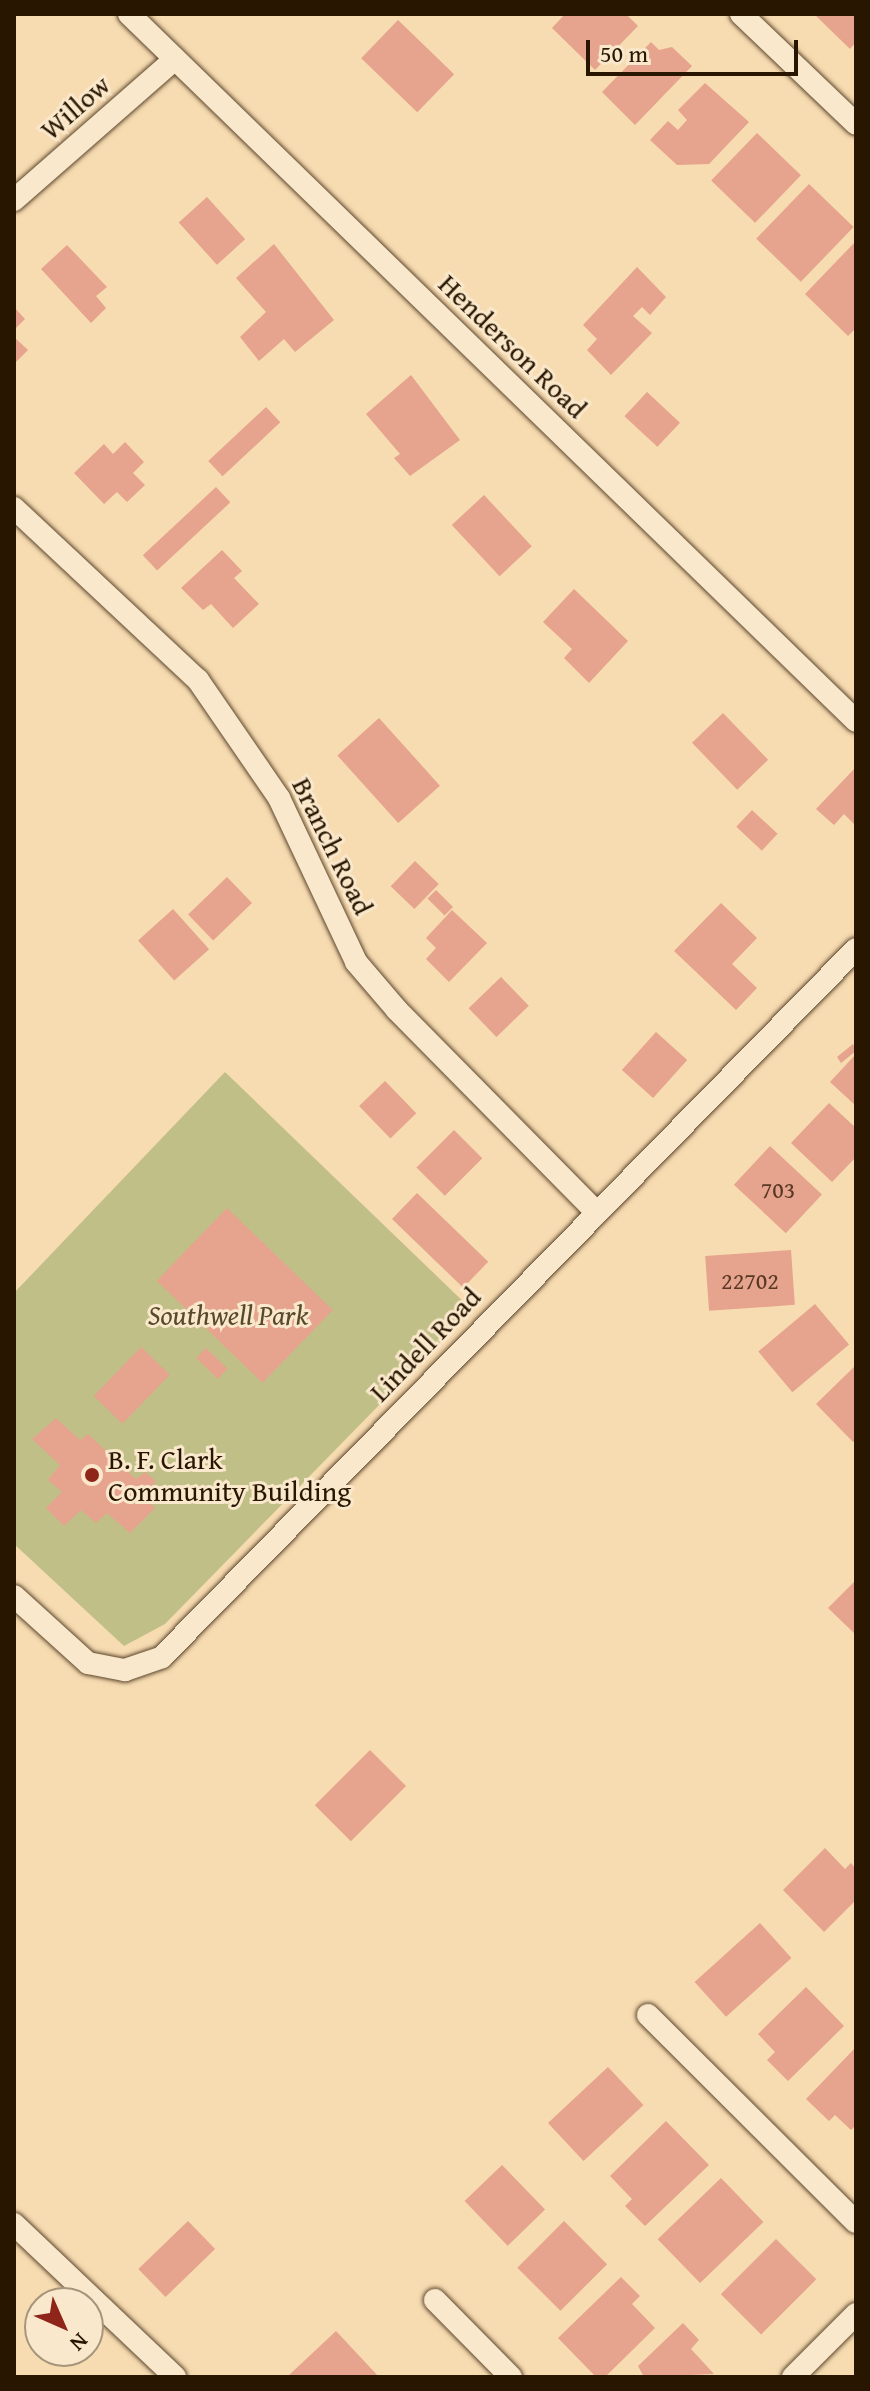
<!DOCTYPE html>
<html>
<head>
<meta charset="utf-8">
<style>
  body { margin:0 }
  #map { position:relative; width:870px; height:2391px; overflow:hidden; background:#f7dbb1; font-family:"Gentium Book Plus",serif }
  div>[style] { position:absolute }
  .green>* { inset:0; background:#c1bf88 }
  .building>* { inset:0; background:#e6a38d; transform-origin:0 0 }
  .roads { filter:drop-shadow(0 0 2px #5c472d) drop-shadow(0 0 2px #5c472d) }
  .minor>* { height:22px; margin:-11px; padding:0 11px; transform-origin:11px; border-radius:11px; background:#fae8cc }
  .dots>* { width:22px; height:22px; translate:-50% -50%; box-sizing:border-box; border:4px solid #fae8cc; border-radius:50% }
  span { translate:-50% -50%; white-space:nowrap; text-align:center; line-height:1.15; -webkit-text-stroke:6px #fae8cc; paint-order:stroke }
  .number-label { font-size:24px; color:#583924 }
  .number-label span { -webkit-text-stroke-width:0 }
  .street-label { font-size:28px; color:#291601 }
  .park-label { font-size:28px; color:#57492a; font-style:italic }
  .poi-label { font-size:28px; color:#291601 }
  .left { translate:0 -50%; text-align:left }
  .frame { position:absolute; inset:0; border:16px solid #291601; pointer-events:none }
  .north { position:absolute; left:24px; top:2287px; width:80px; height:80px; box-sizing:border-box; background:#fae8cc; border:2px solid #a6947b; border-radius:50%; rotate:135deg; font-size:22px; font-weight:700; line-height:32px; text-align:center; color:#291601 }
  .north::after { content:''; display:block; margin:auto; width:28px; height:36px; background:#8f2418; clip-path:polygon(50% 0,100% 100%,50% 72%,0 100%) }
  .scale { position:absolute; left:586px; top:40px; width:212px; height:36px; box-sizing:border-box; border:4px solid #291601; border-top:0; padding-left:10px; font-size:24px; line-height:28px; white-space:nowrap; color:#291601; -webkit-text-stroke:6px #fae8cc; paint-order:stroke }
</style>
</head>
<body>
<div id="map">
  <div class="green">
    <i style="clip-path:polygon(225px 1072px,472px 1310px,165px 1624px,124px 1646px,14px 1544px,14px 1293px)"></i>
  </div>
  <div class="building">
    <i style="clip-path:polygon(565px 14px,626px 14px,638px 26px,595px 70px,552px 28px)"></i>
    <i style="clip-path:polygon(814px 14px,856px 14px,856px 42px,850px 49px)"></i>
    <i style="left:398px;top:20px;width:78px;height:53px;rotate:44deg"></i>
    <i style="clip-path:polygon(651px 42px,659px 50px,672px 47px,692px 66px,635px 125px,602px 92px)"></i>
    <i style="clip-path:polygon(705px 83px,749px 122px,709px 164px,677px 165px,650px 140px,668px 121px,678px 130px,687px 120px,678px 110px)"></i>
    <i style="left:757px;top:133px;width:61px;height:66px;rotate:44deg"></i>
    <i style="left:809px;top:184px;width:62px;height:76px;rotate:44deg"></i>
    <i style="left:207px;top:197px;width:57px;height:38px;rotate:48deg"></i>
    <i style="clip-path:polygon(856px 241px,856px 328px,848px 336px,805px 294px)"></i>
    <i style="clip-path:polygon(274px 244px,334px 320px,295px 352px,284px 339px,259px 361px,240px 337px,266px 312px,236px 278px)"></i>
    <i style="clip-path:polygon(67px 245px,107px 287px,96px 296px,106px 308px,91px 323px,41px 269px)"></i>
    <i style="clip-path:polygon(637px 267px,666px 297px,650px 315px,642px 307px,633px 316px,652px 333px,611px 375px,587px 350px,597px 339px,583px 325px)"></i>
    <i style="clip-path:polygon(14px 307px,25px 319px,14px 330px)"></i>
    <i style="clip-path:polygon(14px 337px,28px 350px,14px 364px)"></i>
    <i style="clip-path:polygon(411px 375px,460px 440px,410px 476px,394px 458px,400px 454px,366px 414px)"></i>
    <i style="left:647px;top:392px;width:45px;height:33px;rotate:43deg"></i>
    <i style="left:266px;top:407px;width:21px;height:79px;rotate:47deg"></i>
    <i style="clip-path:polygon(125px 442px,144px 462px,133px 473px,145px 485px,127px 502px,117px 492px,104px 504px,74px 473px,104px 444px,113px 454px)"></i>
    <i style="left:216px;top:487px;width:21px;height:100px;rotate:47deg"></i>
    <i style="left:484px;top:495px;width:70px;height:44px;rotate:47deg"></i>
    <i style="clip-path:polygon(222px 550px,242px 571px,234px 578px,259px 604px,233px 628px,211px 604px,203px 610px,181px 588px)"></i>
    <i style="clip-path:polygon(574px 589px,628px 641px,589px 683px,564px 658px,572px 649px,543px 622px)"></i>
    <i style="left:723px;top:713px;width:65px;height:43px;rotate:46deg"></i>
    <i style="left:379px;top:718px;width:91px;height:56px;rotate:48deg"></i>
    <i style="clip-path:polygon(856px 767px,856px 826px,844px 814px,834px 825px,816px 809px)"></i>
    <i style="left:752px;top:810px;width:35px;height:23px;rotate:43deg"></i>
    <i style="left:415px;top:861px;width:33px;height:35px;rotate:44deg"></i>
    <i style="left:227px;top:877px;width:36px;height:54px;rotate:46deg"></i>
    <i style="left:436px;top:890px;width:24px;height:12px;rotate:45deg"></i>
    <i style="clip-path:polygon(721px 903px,757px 938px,732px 964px,757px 988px,736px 1010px,674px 951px)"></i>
    <i style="left:173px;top:909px;width:54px;height:47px;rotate:48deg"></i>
    <i style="clip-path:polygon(452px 910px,487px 943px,449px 982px,426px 959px,436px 948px,426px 938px)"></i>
    <i style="left:501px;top:977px;width:40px;height:45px;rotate:46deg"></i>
    <i style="left:656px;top:1032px;width:42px;height:51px;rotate:42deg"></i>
    <i style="clip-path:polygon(853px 1044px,856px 1051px,841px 1063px,837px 1057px)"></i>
    <i style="clip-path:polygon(856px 1054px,856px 1106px,830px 1082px)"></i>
    <i style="left:385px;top:1081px;width:45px;height:36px;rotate:46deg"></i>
    <i style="clip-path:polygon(829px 1103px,856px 1128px,856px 1157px,832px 1182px,791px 1143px)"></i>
    <i style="left:454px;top:1130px;width:40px;height:53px;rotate:45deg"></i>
    <i style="left:770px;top:1146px;width:71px;height:53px;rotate:43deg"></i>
    <i style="left:417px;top:1193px;width:99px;height:36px;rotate:44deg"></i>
    <i style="left:227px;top:1208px;width:147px;height:101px;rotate:44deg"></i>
    <i style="left:791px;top:1250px;width:55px;height:86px;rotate:86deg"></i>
    <i style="left:815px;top:1304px;width:53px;height:74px;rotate:50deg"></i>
    <i style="left:141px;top:1347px;width:40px;height:68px;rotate:44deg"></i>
    <i style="left:206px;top:1348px;width:30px;height:14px;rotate:44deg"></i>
    <i style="clip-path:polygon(856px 1365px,856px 1440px,853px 1442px,816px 1404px)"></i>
    <i style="clip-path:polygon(56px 1418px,80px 1440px,88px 1434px,136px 1479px,145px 1472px,156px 1481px,144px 1495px,155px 1508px,130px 1533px,107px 1513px,96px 1523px,81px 1510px,64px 1526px,46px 1508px,62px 1492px,48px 1480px,60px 1465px,32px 1439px)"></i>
    <i style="clip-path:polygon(856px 1580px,856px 1635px,828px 1608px)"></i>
    <i style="left:370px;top:1750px;width:51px;height:78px;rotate:45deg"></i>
    <i style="clip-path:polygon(825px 1848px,845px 1869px,851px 1863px,856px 1869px,856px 1900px,824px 1932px,783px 1890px)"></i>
    <i style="left:760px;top:1923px;width:47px;height:88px;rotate:48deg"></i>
    <i style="clip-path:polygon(806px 1987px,844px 2026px,788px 2081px,767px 2060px,775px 2052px,758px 2034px)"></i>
    <i style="clip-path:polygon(856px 2047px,856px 2125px,851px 2130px,835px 2115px,829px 2121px,806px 2099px)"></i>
    <i style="left:608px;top:2067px;width:52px;height:82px;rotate:47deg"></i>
    <i style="clip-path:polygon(666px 2121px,709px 2165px,645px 2226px,625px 2206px,632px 2199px,610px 2176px)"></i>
    <i style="left:502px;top:2165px;width:62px;height:52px;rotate:46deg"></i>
    <i style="left:721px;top:2178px;width:61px;height:88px;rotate:46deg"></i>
    <i style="left:188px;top:2221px;width:39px;height:69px;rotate:46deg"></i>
    <i style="left:564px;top:2221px;width:61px;height:66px;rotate:45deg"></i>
    <i style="left:776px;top:2239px;width:57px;height:78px;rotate:45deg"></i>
    <i style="clip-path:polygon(621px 2277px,640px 2296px,632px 2304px,655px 2328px,605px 2377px,596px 2377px,558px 2338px)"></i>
    <i style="clip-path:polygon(683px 2323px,699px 2340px,691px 2349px,714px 2374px,644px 2377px,638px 2366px)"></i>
    <i style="clip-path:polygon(336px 2331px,379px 2377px,287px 2377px)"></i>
  </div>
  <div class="roads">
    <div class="minor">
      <i style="left:129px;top:14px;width:1014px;rotate:44.2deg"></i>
      <i style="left:741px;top:14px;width:159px;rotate:43.7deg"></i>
      <i style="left:14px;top:200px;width:214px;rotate:-41.2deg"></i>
      <i style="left:14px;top:508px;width:252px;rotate:43.1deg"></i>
      <i style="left:198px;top:680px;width:143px;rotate:55.5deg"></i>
      <i style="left:279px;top:798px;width:181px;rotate:64.8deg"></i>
      <i style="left:356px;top:962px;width:63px;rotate:49.5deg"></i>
      <i style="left:397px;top:1010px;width:284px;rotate:45.4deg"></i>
      <i style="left:14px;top:1596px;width:100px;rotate:42.2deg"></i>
      <i style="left:88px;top:1663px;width:38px;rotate:11deg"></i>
      <i style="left:125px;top:1670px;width:39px;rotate:-19deg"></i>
      <i style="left:162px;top:1657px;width:991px;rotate:-45.57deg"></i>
      <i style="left:648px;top:2015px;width:293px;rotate:44.9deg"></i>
      <i style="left:14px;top:2224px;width:222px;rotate:43.5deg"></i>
      <i style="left:435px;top:2300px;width:108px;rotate:45.4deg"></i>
      <i style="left:793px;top:2377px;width:89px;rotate:-45deg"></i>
    </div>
  </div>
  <div class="dots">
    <i style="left:92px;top:1475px;background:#8f2418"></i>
  </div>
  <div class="number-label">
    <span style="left:778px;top:1190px">703</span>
    <span style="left:750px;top:1281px">22702</span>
  </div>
  <div class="street-label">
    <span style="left:75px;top:107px;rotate:-41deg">Willow</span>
    <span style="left:513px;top:346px;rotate:44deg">Henderson Road</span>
    <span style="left:333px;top:846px;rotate:64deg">Branch Road</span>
    <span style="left:425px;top:1344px;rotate:-46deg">Lindell Road</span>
  </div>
  <div class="park-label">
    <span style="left:228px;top:1315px">Southwell Park</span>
  </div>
  <div class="poi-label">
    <span class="left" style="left:108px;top:1475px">B. F. Clark<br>Community Building</span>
  </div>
  <div class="frame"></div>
  <div class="north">N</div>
  <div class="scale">50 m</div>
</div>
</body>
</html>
